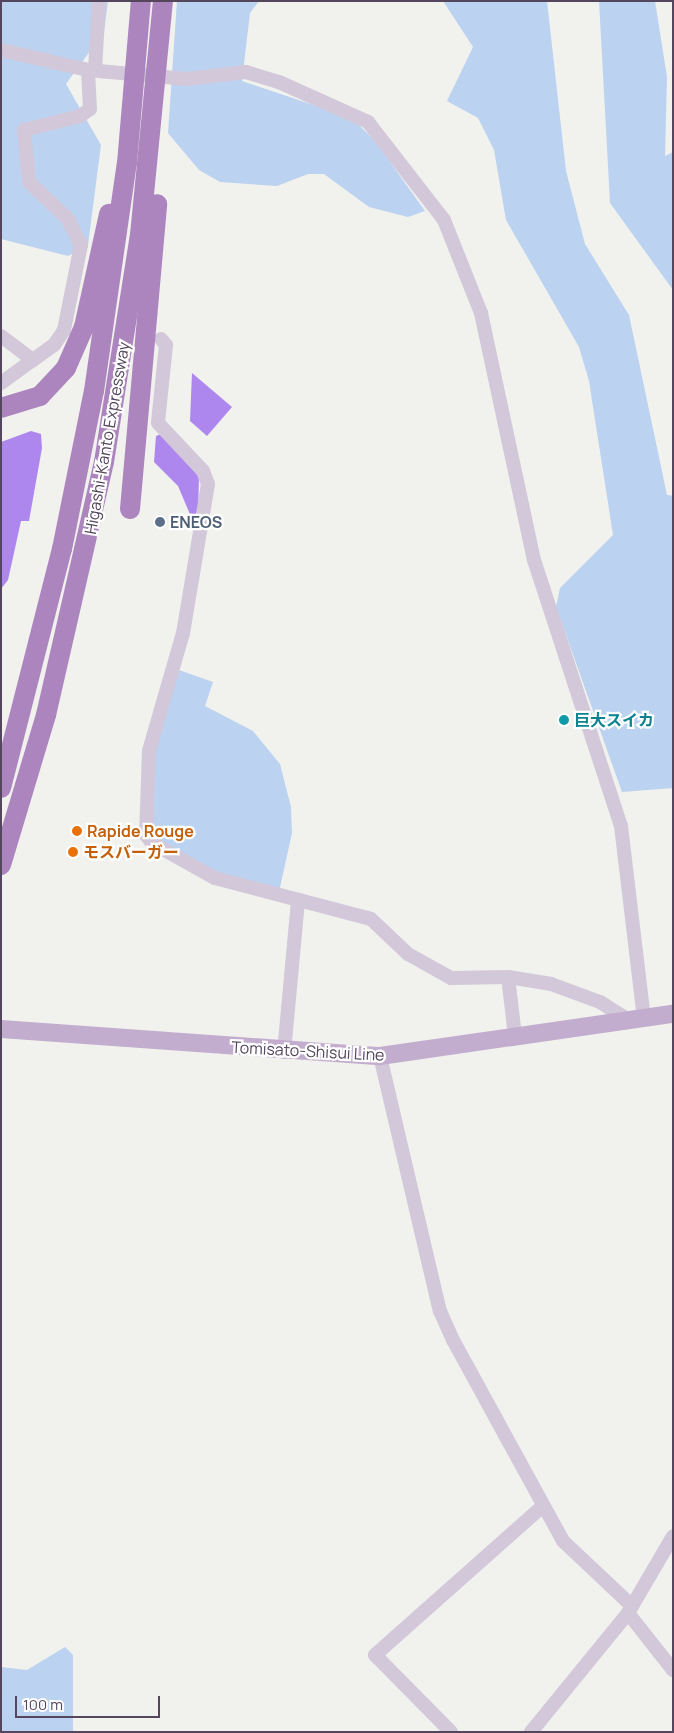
<!DOCTYPE html>
<html>
<head>
<meta charset="utf-8">
<style>
  body { margin:0 }
  #map { position:relative; width:674px; height:1733px; overflow:hidden; background:#f1f1ee; font-family:Manrope,"Noto Sans JP",sans-serif }
  div>[style] { position:absolute }
  .green>* { inset:0; background:#bbd3f0 }
  .water>* { inset:0; background:#ad87ee }
  .minor>* { height:14px; margin:-7px; padding:0 7px; transform-origin:7px; border-radius:7px; background:#d2c8d9 }
  .major>* { height:18px; margin:-9px; padding:0 9px; transform-origin:9px; border-radius:9px; background:#c3adce }
  .highway>* { height:20px; margin:-10px; padding:0 10px; transform-origin:10px; border-radius:10px; background:#ac85bf }
  .dots>* { width:14px; height:14px; translate:-50% -50%; box-sizing:border-box; border:2px solid #fff; border-radius:50% }
  span { translate:-50% -50%; white-space:nowrap; text-align:center; line-height:1.15; -webkit-text-stroke:4.5px #fff; paint-order:stroke }
  .street-label { font-size:16px; color:#54465d }
  .service-label { font-size:16px; color:#4e5e75; font-weight:700 }
  .left { translate:0 -50%; text-align:left }
  .culture-label { font-size:16px; color:#0d838f; font-weight:700 }
  .food-label { font-size:16px; color:#c56008; font-weight:700 }
  .frame { position:absolute; inset:0; border:2px solid #54465d; pointer-events:none }
  .scale { position:absolute; left:15px; top:1696px; width:145px; height:22px; box-sizing:border-box; border:2px solid #54465d; border-top:0; padding-left:6px; font-size:15px; line-height:18px; white-space:nowrap; color:#54465d; -webkit-text-stroke:4px #fff; paint-order:stroke }
</style>
</head>
<body>
<div id="map">
  <div class="green">
    <i style="clip-path:polygon(1px 1px,108px 1px,104px 32px,66px 84px,101px 145px,88px 245px,68px 256px,1px 239px)"></i>
    <i style="clip-path:polygon(177px 1px,259px 1px,250px 13px,242px 81px,352px 118px,376px 142px,425px 211px,408px 217px,369px 207px,324px 174px,308px 174px,277px 186px,220px 182px,199px 170px,168px 133px)"></i>
    <i style="clip-path:polygon(443px 1px,547px 1px,566px 171px,585px 244px,629px 315px,667px 495px,673px 496px,673px 788px,622px 792px,556px 607px,560px 588px,613px 535px,589px 381px,579px 347px,506px 220px,494px 150px,478px 118px,447px 101px,473px 47px)"></i>
    <i style="clip-path:polygon(599px 1px,655px 1px,667px 77px,665px 156px,673px 152px,673px 290px,610px 203px)"></i>
    <i style="clip-path:polygon(176px 669px,213px 682px,205px 706px,253px 731px,280px 764px,291px 807px,292px 833px,279px 892px,217px 875px,156px 841px,148px 821px,152px 752px)"></i>
    <i style="clip-path:polygon(65px 1647px,73px 1655px,73px 1732px,1px 1732px,1px 1667px,27px 1670px)"></i>
  </div>
  <div class="water">
    <i style="clip-path:polygon(192px 373px,232px 407px,207px 436px,190px 421px)"></i>
    <i style="clip-path:polygon(31px 431px,41px 434px,42px 448px,29px 521px,21px 521px,8px 580px,1px 589px,1px 442px)"></i>
    <i style="clip-path:polygon(161px 434px,199px 476px,198px 516px,192px 519px,178px 486px,154px 462px,156px 436px)"></i>
  </div>
  <div class="minor">
    <i style="left:1px;top:50px;width:89px;rotate:12.9deg"></i>
    <i style="left:88px;top:70px;width:99px;rotate:5.2deg"></i>
    <i style="left:187px;top:79px;width:59px;rotate:-6.8deg"></i>
    <i style="left:246px;top:72px;width:34px;rotate:17deg"></i>
    <i style="left:279px;top:82px;width:98px;rotate:24.2deg"></i>
    <i style="left:368px;top:122px;width:124px;rotate:52.2deg"></i>
    <i style="left:444px;top:220px;width:100px;rotate:68.3deg"></i>
    <i style="left:481px;top:313px;width:253px;rotate:77.9deg"></i>
    <i style="left:534px;top:560px;width:280px;rotate:71.9deg"></i>
    <i style="left:621px;top:826px;width:194px;rotate:83.2deg"></i>
    <i style="left:95px;top:70px;width:69px;rotate:-86.7deg"></i>
    <i style="left:1px;top:336px;width:40px;rotate:37deg"></i>
    <i style="left:33px;top:360px;width:26px;rotate:-36deg"></i>
    <i style="left:54px;top:345px;width:18px;rotate:-56deg"></i>
    <i style="left:64px;top:330px;width:87px;rotate:-78.7deg"></i>
    <i style="left:81px;top:245px;width:29px;rotate:-117deg"></i>
    <i style="left:68px;top:219px;width:54px;rotate:-136.5deg"></i>
    <i style="left:29px;top:182px;width:52px;rotate:-95.5deg"></i>
    <i style="left:24px;top:130px;width:58px;rotate:-14deg"></i>
    <i style="left:80px;top:116px;width:12px;rotate:-35deg"></i>
    <i style="left:90px;top:109px;width:39px;rotate:-93deg"></i>
    <i style="left:161px;top:339px;width:8px;rotate:50deg"></i>
    <i style="left:166px;top:345px;width:78px;rotate:95.9deg"></i>
    <i style="left:158px;top:423px;width:66px;rotate:46.8deg"></i>
    <i style="left:203px;top:471px;width:14px;rotate:69deg"></i>
    <i style="left:208px;top:484px;width:151px;rotate:99.5deg"></i>
    <i style="left:183px;top:633px;width:123px;rotate:106.1deg"></i>
    <i style="left:149px;top:751px;width:84px;rotate:92deg"></i>
    <i style="left:146px;top:835px;width:10px;rotate:53deg"></i>
    <i style="left:152px;top:843px;width:72px;rotate:29.1deg"></i>
    <i style="left:215px;top:878px;width:161px;rotate:14.7deg"></i>
    <i style="left:371px;top:919px;width:51px;rotate:43.4deg"></i>
    <i style="left:408px;top:954px;width:49px;rotate:29.2deg"></i>
    <i style="left:451px;top:978px;width:57px;rotate:-1deg"></i>
    <i style="left:508px;top:977px;width:44px;rotate:9.2deg"></i>
    <i style="left:551px;top:984px;width:52px;rotate:20.2deg"></i>
    <i style="left:600px;top:1002px;width:36px;rotate:32deg"></i>
    <i style="left:1px;top:383px;width:39px;rotate:-36deg"></i>
    <i style="left:508px;top:977px;width:59px;rotate:83.2deg"></i>
    <i style="left:284px;top:1052px;width:153px;rotate:-84.7deg"></i>
    <i style="left:380px;top:1056px;width:262px;rotate:76.8deg"></i>
    <i style="left:440px;top:1311px;width:32px;rotate:66deg"></i>
    <i style="left:453px;top:1340px;width:229px;rotate:61.3deg"></i>
    <i style="left:563px;top:1541px;width:95px;rotate:43.3deg"></i>
    <i style="left:628px;top:1613px;width:73px;rotate:51.7deg"></i>
    <i style="left:451px;top:1732px;width:108px;rotate:-134.6deg"></i>
    <i style="left:375px;top:1655px;width:225px;rotate:-41.6deg"></i>
    <i style="left:531px;top:1732px;width:154px;rotate:-50.8deg"></i>
    <i style="left:628px;top:1613px;width:89px;rotate:-59.7deg"></i>
  </div>
  <div class="major">
    <i style="left:1px;top:1029px;width:380px;rotate:4.1deg"></i>
    <i style="left:380px;top:1056px;width:296px;rotate:-8.2deg"></i>
  </div>
  <div class="highway">
    <i style="left:1px;top:408px;width:41px;rotate:-17.1deg"></i>
    <i style="left:40px;top:396px;width:38px;rotate:-47deg"></i>
    <i style="left:66px;top:368px;width:45px;rotate:-66.3deg"></i>
    <i style="left:84px;top:327px;width:116px;rotate:-77.5deg"></i>
    <i style="left:130px;top:509px;width:306px;rotate:-84.9deg"></i>
    <i style="left:1px;top:788px;width:247px;rotate:-75.7deg"></i>
    <i style="left:62px;top:549px;width:161px;rotate:-78.6deg"></i>
    <i style="left:94px;top:391px;width:230px;rotate:-81.8deg"></i>
    <i style="left:127px;top:163px;width:163px;rotate:-85.1deg"></i>
    <i style="left:1px;top:865px;width:157px;rotate:-73.3deg"></i>
    <i style="left:46px;top:715px;width:260px;rotate:-77.1deg"></i>
    <i style="left:104px;top:462px;width:230px;rotate:-81deg"></i>
    <i style="left:140px;top:235px;width:235px;rotate:-84.4deg"></i>
  </div>
  <div class="dots">
    <i style="left:160px;top:522px;background:#5c6f8a"></i>
    <i style="left:564px;top:720px;background:#0f9aa8"></i>
    <i style="left:77px;top:831px;background:#e8710a"></i>
    <i style="left:73px;top:852px;background:#e8710a"></i>
  </div>
  <div class="street-label">
    <span style="left:107px;top:438px;rotate:-80deg">Higashi-Kanto Expressway</span>
    <span style="left:308px;top:1051px;rotate:3deg">Tomisato-Shisui Line</span>
  </div>
  <div class="service-label">
    <span class="left" style="left:170px;top:522px">ENEOS</span>
  </div>
  <div class="culture-label">
    <span class="left" style="left:574px;top:720px">巨大スイカ</span>
  </div>
  <div class="food-label">
    <span class="left" style="left:87px;top:831px">Rapide Rouge</span>
    <span class="left" style="left:83px;top:852px">モスバーガー</span>
  </div>
  <div class="frame"></div>
  <div class="scale">100 m</div>
</div>
</body>
</html>
